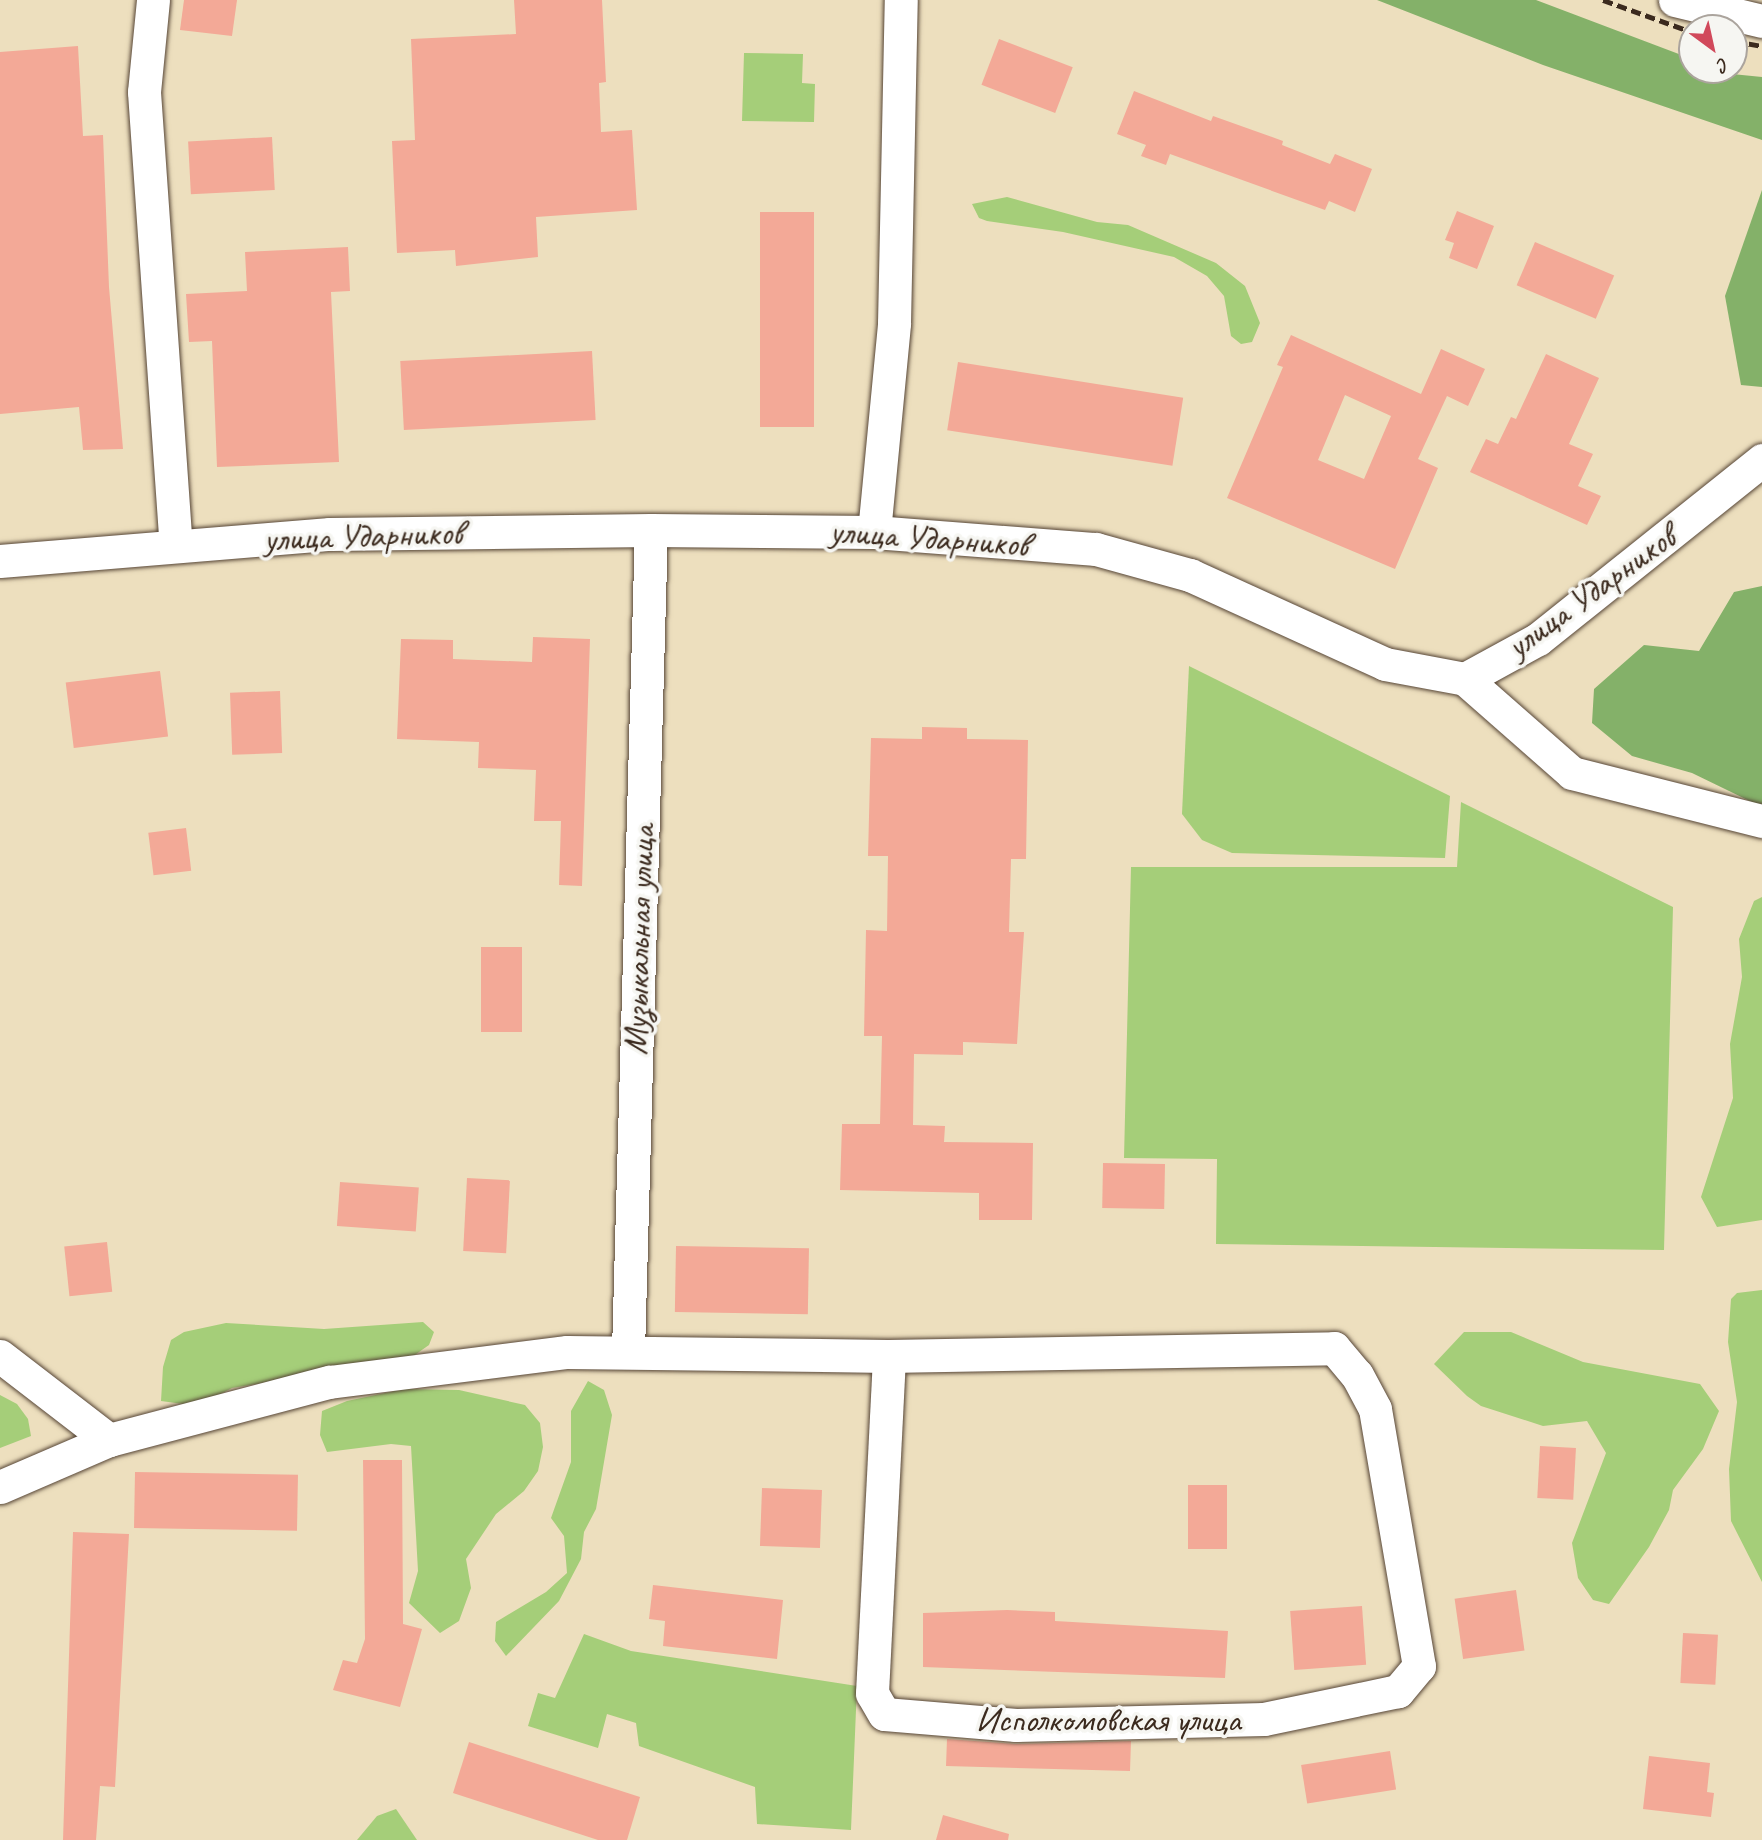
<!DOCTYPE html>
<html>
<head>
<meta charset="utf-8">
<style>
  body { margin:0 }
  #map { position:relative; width:1762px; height:1840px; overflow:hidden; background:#eddfbe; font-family:Caveat,sans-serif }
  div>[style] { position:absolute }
  .green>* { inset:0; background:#a5ce79 }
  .forest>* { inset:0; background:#84b169 }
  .building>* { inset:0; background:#f3a997; transform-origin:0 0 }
  .roads { filter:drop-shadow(0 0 2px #564536) drop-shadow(0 0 2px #564536) }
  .minor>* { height:33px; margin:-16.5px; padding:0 16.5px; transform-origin:16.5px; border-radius:16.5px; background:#fff }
  .rail>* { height:5px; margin-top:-2.5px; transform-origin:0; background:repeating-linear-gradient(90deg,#3b2a1e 0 10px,transparent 0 15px) }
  span { translate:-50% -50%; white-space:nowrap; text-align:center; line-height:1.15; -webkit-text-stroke:7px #f6f6f2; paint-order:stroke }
  .street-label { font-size:35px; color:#3b2a1e }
  .north { position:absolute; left:1678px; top:14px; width:70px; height:70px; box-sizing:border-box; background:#f6f6f2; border:2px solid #aba49d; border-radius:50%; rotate:147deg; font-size:19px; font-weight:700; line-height:28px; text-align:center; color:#3b2a1e }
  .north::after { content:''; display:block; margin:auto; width:24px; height:32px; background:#d1495b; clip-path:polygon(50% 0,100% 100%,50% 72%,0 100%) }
</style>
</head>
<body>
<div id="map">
  <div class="green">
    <i style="clip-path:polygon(744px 53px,803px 54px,802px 83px,815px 84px,814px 122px,742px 121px)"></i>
    <i style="clip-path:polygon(1007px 197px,1097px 222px,1128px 225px,1216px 263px,1245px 286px,1260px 323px,1252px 342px,1241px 344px,1231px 336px,1224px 296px,1207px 276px,1174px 257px,1063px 232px,987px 221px,979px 218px,972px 204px)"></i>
    <i style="clip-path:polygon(1189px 666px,1450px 796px,1445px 858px,1232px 853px,1202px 840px,1182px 814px)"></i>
    <i style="clip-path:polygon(1461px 802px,1673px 907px,1664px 1250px,1216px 1244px,1217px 1159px,1124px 1158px,1131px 867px,1457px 867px)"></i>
    <i style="clip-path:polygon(1762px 897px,1762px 1220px,1717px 1227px,1701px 1197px,1733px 1098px,1730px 1044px,1742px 977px,1739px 939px,1754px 901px)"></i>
    <i style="clip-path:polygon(1762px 1290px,1762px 1582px,1731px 1521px,1729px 1469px,1737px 1402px,1728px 1342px,1731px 1299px,1737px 1293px)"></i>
    <i style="clip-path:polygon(423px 1322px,434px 1332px,429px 1345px,409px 1359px,232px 1388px,198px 1406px,161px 1401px,163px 1367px,171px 1340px,184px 1332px,226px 1323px,324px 1329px)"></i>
    <i style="clip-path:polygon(1464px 1332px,1511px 1332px,1583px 1362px,1700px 1384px,1719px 1411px,1703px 1449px,1673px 1490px,1669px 1510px,1649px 1547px,1609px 1604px,1593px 1600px,1578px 1578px,1572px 1543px,1606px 1453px,1587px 1421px,1543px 1426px,1481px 1406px,1467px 1396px,1434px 1364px)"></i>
    <i style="clip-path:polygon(588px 1381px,604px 1390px,612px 1415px,596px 1509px,584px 1532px,581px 1559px,559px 1601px,506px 1656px,495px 1641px,496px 1622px,546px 1592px,567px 1573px,564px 1536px,551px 1518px,571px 1462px,571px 1411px)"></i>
    <i style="clip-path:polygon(404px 1389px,459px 1390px,525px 1405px,540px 1423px,543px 1447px,538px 1471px,524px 1491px,496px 1514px,466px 1559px,471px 1588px,459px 1621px,440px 1633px,409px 1603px,418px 1571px,411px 1446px,391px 1444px,327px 1452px,320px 1435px,322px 1411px,347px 1401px)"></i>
    <i style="clip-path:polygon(0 1395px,17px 1404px,28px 1419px,31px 1436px,0 1448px)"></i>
    <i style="clip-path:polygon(584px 1634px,631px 1651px,857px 1686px,851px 1830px,757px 1824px,755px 1787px,639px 1746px,636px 1723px,607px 1714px,598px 1748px,528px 1726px,538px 1693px,555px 1698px)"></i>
    <i style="clip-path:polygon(396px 1809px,417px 1840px,357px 1840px,377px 1816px)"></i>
  </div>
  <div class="forest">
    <i style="clip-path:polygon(1377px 0,1536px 0,1692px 59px,1692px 70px,1762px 77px,1762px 140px,1543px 65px)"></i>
    <i style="clip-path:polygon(1762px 190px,1762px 387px,1741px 385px,1725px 296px)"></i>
    <i style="clip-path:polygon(1762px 586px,1762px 807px,1692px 773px,1632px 756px,1592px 723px,1594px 689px,1644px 645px,1699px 651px,1734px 592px)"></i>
  </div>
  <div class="building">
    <i style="clip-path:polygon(184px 0,237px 0,232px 36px,180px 30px)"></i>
    <i style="clip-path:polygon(514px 0,602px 0,606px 82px,599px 83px,601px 132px,632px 130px,637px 210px,536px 217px,538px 257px,456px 266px,455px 250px,397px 253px,392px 141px,415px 140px,411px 39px,516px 34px)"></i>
    <i style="left:999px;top:39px;width:79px;height:49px;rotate:21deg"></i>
    <i style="clip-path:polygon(78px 46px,83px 136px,103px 135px,109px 287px,123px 449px,83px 450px,79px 407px,0 414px,0 52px)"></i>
    <i style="clip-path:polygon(1134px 91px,1211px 121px,1213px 116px,1283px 141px,1282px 145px,1330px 164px,1335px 154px,1372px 169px,1355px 212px,1329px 201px,1325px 210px,1170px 154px,1166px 165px,1141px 156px,1146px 145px,1117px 134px)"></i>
    <i style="left:272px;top:137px;width:53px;height:84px;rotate:87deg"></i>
    <i style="clip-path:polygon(1457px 211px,1494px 226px,1477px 269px,1449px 258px,1454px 243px,1445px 240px)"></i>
    <i style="left:760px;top:212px;width:54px;height:215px"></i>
    <i style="left:1535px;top:242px;width:86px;height:47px;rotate:23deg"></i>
    <i style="clip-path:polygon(348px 247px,350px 291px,331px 292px,339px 462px,217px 467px,212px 341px,189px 342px,186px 294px,247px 291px,245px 252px)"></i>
    <i style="clip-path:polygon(evenodd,1291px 335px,1421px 394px,1441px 349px,1485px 369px,1468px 406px,1447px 396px,1418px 459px,1438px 468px,1395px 569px,1227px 498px,1283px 367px,1277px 365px,1291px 335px,1345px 395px,1391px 416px,1364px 479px,1318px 460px,1345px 395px)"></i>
    <i style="left:592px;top:351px;width:69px;height:192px;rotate:87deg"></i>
    <i style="clip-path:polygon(1546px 354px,1599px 378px,1569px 444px,1593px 454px,1578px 486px,1601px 496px,1587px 525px,1470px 472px,1486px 439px,1498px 444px,1511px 417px,1516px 419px)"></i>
    <i style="left:958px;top:362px;width:228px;height:69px;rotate:9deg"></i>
    <i style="clip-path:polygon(533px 637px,590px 639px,582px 886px,559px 885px,561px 821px,534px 821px,536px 770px,478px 768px,479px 742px,397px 739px,401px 639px,453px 640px,453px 659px,532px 662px)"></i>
    <i style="left:160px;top:671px;width:66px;height:95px;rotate:83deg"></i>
    <i style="left:280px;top:691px;width:62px;height:50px;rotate:88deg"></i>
    <i style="clip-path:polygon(922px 727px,967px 728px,967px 739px,1028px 740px,1026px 859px,1011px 859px,1009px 932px,1024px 932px,1017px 1044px,963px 1042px,963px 1055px,914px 1054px,913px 1125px,945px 1126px,944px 1142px,1033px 1143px,1032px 1220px,979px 1220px,979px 1193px,840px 1190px,842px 1124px,880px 1124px,882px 1036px,864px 1036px,866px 930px,887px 931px,888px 856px,868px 856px,871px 738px,922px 739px)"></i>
    <i style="left:186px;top:828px;width:43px;height:38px;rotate:83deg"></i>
    <i style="left:481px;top:947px;width:41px;height:85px"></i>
    <i style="left:1103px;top:1163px;width:62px;height:45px;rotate:1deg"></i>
    <i style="left:467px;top:1178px;width:43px;height:73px;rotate:3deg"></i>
    <i style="left:340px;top:1182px;width:79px;height:44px;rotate:4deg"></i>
    <i style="left:107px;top:1242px;width:50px;height:43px;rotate:84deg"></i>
    <i style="left:676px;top:1246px;width:133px;height:66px;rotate:1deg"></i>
    <i style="left:1540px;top:1446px;width:36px;height:52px;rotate:3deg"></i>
    <i style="clip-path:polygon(363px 1460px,402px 1460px,403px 1624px,422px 1629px,400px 1707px,333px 1690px,343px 1660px,357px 1663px,365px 1639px)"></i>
    <i style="left:135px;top:1472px;width:163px;height:56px;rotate:1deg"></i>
    <i style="left:1227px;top:1485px;width:64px;height:39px;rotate:90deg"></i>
    <i style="left:762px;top:1488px;width:60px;height:58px;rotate:2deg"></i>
    <i style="clip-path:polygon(73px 1532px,129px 1534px,115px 1787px,100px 1786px,96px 1840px,63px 1840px)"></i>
    <i style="clip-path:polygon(653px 1585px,783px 1600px,777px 1659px,663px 1646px,665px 1621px,649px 1619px)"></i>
    <i style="left:1516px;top:1590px;width:61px;height:62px;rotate:82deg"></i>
    <i style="left:1362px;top:1606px;width:59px;height:72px;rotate:86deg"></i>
    <i style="clip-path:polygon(1007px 1610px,1055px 1612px,1055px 1621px,1228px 1631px,1225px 1678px,923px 1667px,923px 1613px)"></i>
    <i style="left:1683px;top:1633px;width:35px;height:50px;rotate:3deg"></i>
    <i style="clip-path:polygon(947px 1739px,1016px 1744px,1131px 1741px,1130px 1771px,946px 1766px)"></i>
    <i style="clip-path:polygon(469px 1742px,640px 1797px,627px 1840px,598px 1840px,453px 1793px)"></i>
    <i style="left:1390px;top:1751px;width:39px;height:90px;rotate:81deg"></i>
    <i style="clip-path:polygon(1649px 1756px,1710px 1763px,1707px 1792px,1714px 1793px,1711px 1817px,1643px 1809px)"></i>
    <i style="clip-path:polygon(943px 1815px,1009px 1834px,1008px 1840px,936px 1840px)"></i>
  </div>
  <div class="roads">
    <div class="minor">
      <i style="left:153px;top:0;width:92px;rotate:95.6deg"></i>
      <i style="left:144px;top:92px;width:453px;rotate:86deg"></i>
      <i style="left:1675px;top:0;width:89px;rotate:13.6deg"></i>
      <i style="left:874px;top:532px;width:210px;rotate:-84.5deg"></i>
      <i style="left:894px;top:323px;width:323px;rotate:-88.8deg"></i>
      <i style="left:0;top:561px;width:331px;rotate:-4.7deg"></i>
      <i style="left:330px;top:534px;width:321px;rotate:-0.7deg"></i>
      <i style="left:651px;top:530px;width:223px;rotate:0.5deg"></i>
      <i style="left:874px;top:532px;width:223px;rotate:4.4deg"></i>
      <i style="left:1096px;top:549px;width:98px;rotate:15.5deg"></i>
      <i style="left:1190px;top:575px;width:214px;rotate:24.5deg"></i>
      <i style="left:1385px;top:664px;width:81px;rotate:10.6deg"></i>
      <i style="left:1465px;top:679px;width:83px;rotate:-28.7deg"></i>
      <i style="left:1538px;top:639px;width:287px;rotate:-38.6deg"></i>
      <i style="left:1465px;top:679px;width:142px;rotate:41.3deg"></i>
      <i style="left:1572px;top:773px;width:196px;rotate:14.2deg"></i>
      <i style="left:628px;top:1351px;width:821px;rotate:-88.4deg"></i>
      <i style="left:0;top:1356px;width:138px;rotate:37.6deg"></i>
      <i style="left:0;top:1487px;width:119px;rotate:-23.3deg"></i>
      <i style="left:109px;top:1440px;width:228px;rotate:-14.8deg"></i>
      <i style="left:329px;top:1382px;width:240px;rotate:-7.2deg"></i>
      <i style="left:567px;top:1352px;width:322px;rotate:0.7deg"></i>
      <i style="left:889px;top:1356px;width:445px;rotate:-1deg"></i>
      <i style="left:1334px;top:1348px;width:35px;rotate:50deg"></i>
      <i style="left:1357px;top:1375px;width:38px;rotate:62deg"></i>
      <i style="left:1375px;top:1409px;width:261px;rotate:80.3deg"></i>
      <i style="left:1419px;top:1666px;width:33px;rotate:130deg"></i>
      <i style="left:1398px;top:1691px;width:137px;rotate:168.2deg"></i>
      <i style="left:1264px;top:1719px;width:248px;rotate:178.6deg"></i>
      <i style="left:1016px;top:1725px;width:132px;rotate:-175.2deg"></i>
      <i style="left:884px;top:1714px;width:24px;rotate:-120deg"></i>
      <i style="left:872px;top:1693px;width:337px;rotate:-87.1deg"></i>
    </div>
  </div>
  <div class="rail">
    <i style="left:1603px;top:0;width:95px;rotate:19.8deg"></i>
    <i style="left:1734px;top:41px;width:28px;rotate:10deg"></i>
  </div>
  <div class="street-label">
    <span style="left:363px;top:536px;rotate:-2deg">улица Ударников</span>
    <span style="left:929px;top:538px;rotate:4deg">улица Ударников</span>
    <span style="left:1591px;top:592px;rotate:-36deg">улица Ударников</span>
    <span style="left:639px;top:940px;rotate:-88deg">Музыкальная улица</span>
    <span style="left:1108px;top:1720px">Исполкомовская улица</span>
  </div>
  <div class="north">С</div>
</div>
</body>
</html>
